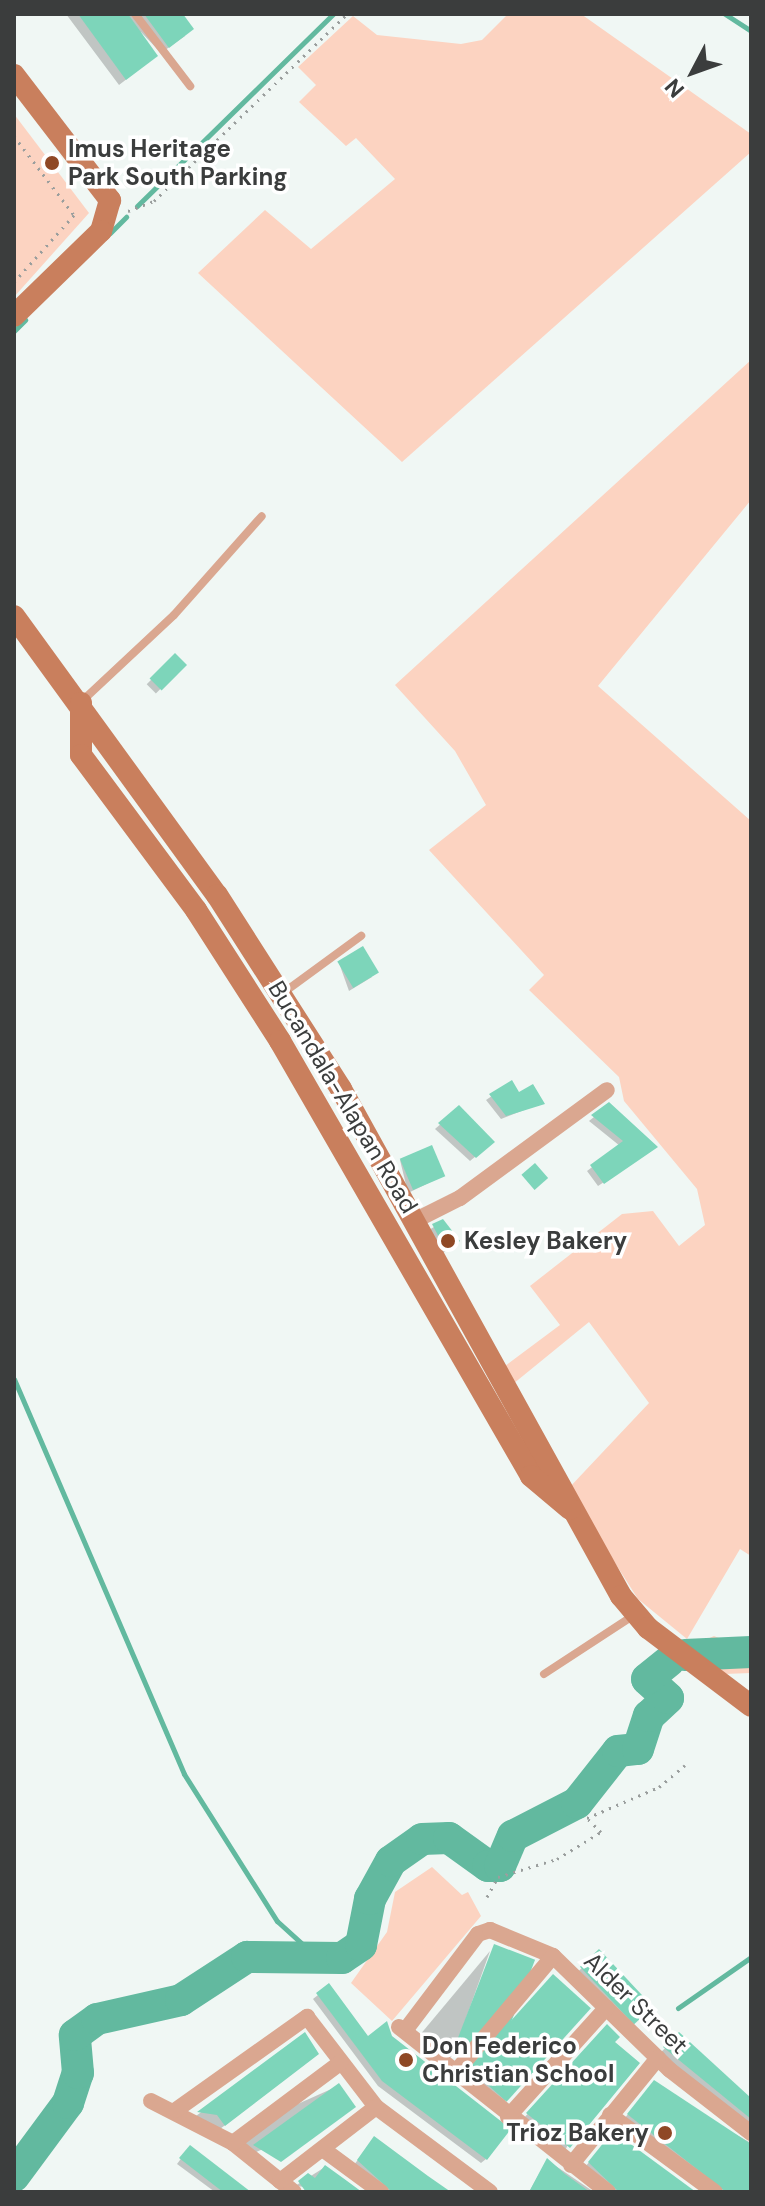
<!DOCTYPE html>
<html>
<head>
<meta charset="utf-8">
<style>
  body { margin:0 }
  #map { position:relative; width:765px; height:2206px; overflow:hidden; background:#f0f7f4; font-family:"DM Sans",sans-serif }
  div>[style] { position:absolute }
  .green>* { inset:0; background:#fcd3c1 }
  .shadow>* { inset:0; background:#0003; transform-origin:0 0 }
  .stream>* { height:5px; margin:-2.5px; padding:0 2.5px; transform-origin:2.5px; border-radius:2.5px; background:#62b99f }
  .river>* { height:32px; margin:-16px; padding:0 16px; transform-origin:16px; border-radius:16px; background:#62b99f }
  .building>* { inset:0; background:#7dd5ba; transform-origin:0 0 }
  .path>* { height:3px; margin-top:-1.5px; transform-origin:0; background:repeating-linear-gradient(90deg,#9a9e9d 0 2px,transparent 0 8px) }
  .lane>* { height:8px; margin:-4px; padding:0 4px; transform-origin:4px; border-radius:4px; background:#daa790 }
  .street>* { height:16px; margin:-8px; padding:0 8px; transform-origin:8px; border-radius:8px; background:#daa790 }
  .secondary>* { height:22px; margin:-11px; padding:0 11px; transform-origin:11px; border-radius:11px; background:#c97f5d }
  .dots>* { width:22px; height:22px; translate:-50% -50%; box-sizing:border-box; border:4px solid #fff; border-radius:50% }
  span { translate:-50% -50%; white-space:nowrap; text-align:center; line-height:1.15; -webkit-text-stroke:7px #fff; paint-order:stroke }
  .poi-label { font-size:24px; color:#3b3d3d; font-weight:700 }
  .left { translate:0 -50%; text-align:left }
  .right { translate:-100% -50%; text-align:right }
  .street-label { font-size:24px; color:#3b3d3d }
  .frame { position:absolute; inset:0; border:16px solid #3b3d3d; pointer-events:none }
  .north { position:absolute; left:653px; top:32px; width:80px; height:80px; -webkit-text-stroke:6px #fff; paint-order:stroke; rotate:229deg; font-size:22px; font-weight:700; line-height:32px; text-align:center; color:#3b3d3d }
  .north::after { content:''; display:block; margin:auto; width:28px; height:36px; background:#3b3d3d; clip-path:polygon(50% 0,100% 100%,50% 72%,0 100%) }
</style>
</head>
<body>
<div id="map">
  <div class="green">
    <i style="clip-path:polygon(508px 14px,581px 14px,751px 134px,751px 152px,402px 462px,198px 273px,265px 210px,311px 249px,395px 179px,356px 138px,346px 146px,299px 102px,316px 85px,298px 67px,353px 16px,377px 35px,461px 44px,482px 40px)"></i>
    <i style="clip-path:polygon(14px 114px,89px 213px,14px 297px)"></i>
    <i style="clip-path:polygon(751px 360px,751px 500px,598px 686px,751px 821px,751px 1556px,740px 1549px,687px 1639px,638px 1599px,568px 1489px,649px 1403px,589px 1322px,513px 1384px,505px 1366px,560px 1325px,530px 1286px,622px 1214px,653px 1211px,679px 1246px,705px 1225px,697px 1189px,624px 1101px,619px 1077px,529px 990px,544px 975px,429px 850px,486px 805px,455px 751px,395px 685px)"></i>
    <i style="clip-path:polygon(714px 1636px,745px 1649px,751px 1640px,751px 1673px,724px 1674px,684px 1649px)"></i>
    <i style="clip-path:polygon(432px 1867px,462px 1895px,468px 1892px,481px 1916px,392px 2021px,351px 1983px,387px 1932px,395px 1892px)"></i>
  </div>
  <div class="shadow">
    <i style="clip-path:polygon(66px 14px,180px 14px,185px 36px,161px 53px,141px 32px,149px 62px,119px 85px)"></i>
    <i style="left:175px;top:656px;width:13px;height:40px;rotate:45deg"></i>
    <i style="clip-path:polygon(339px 963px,372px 977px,349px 991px)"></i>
    <i style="clip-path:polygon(511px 1083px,519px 1095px,542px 1103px,501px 1119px,486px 1100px)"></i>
    <i style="clip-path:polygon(609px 1105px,651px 1151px,598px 1186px,587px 1171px,620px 1146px,589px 1121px)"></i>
    <i style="clip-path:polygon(459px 1108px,488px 1146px,470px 1161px,435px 1129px)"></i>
    <i style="clip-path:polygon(400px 1160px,443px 1176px,408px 1193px)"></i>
    <i style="clip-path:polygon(442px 1222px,453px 1245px,442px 1254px,429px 1230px)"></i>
    <i style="clip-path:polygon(490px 1951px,453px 2055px,448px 2060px,419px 2036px)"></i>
    <i style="left:599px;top:1952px;width:74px;height:30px;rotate:47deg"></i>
    <i style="clip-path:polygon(548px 1981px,588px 2008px,503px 2103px,469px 2076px)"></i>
    <i style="clip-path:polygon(318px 1995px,368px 2039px,390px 2037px,486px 2159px,481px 2163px,378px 2086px,313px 1999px)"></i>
    <i style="clip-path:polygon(607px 2026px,612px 2042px,565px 2151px,523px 2119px)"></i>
    <i style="clip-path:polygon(304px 2035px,314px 2057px,220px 2129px,196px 2116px)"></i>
    <i style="clip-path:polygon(679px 2035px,751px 2100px,751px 2126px,660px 2053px)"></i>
    <i style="left:338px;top:2086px;width:27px;height:109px;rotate:66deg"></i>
    <i style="clip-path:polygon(650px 2087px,751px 2143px,751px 2192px,718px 2192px,624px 2119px)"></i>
    <i style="clip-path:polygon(609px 2138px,693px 2192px,614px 2192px,585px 2167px)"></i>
    <i style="clip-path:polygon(370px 2143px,445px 2192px,385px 2192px,354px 2165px)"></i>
    <i style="clip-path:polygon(186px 2152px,250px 2192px,215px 2192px,177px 2164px)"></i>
    <i style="clip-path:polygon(547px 2160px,594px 2192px,529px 2192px)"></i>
    <i style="clip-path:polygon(325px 2167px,359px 2192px,295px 2186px)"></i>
  </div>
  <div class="stream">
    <i style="left:725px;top:14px;width:31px;rotate:33deg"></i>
    <i style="left:137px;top:206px;width:274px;rotate:-44.4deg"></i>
    <i style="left:110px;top:233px;width:23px;rotate:-45deg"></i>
    <i style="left:14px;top:331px;width:16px;rotate:-45deg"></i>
    <i style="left:14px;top:1379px;width:430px;rotate:66.7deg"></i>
    <i style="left:184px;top:1774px;width:174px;rotate:57.7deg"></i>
    <i style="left:277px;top:1921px;width:59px;rotate:42.3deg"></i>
    <i style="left:678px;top:2008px;width:89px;rotate:-34.9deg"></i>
  </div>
  <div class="river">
    <i style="left:685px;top:1655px;width:66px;rotate:-2.6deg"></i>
    <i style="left:14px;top:2176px;width:91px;rotate:-53.5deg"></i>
    <i style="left:68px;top:2103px;width:32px;rotate:-72deg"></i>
    <i style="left:78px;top:2073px;width:38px;rotate:-95deg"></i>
    <i style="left:75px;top:2035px;width:27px;rotate:-36deg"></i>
    <i style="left:97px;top:2019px;width:86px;rotate:-12.7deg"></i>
    <i style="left:181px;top:2000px;width:79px;rotate:-33.1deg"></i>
    <i style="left:247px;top:1957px;width:95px;rotate:0.6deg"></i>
    <i style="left:342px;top:1958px;width:23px;rotate:-34deg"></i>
    <i style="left:361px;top:1945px;width:47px;rotate:-78.9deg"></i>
    <i style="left:370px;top:1899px;width:43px;rotate:-61.1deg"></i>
    <i style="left:391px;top:1861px;width:38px;rotate:-35deg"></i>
    <i style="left:422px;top:1839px;width:27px;rotate:-2deg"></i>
    <i style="left:449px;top:1838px;width:48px;rotate:35.7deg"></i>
    <i style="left:488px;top:1866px;width:12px"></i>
    <i style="left:500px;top:1866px;width:33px;rotate:-67deg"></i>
    <i style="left:513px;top:1836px;width:72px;rotate:-27.3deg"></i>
    <i style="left:577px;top:1803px;width:66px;rotate:-51.7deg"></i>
    <i style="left:618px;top:1751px;width:20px;rotate:-6deg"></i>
    <i style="left:638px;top:1749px;width:35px;rotate:-72deg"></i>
    <i style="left:649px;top:1716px;width:26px;rotate:-43deg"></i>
    <i style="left:668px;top:1698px;width:28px;rotate:-138deg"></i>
    <i style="left:647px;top:1679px;width:28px;rotate:-39deg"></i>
  </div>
  <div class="building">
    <i style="clip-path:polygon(78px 14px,128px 14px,158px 56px,126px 80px)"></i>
    <i style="clip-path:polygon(144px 14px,183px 14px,194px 29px,169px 48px)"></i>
    <i style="left:175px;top:653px;width:17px;height:36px;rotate:45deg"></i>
    <i style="left:363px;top:946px;width:31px;height:30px;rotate:59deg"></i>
    <i style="clip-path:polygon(512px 1080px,519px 1092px,533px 1084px,545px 1104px,506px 1116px,489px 1094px)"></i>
    <i style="clip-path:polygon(609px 1102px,658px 1147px,604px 1184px,590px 1165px,623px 1141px,591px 1115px)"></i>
    <i style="clip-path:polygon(459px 1105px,495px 1142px,476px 1158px,438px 1123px)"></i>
    <i style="left:432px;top:1145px;width:34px;height:35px;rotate:67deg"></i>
    <i style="left:535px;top:1163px;width:20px;height:18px;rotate:49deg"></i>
    <i style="clip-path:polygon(443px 1219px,460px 1241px,446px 1251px,432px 1224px)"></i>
    <i style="left:494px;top:1944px;width:44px;height:113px;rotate:21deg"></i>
    <i style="left:599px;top:1949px;width:79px;height:26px;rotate:47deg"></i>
    <i style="left:553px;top:1974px;width:51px;height:126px;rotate:42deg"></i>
    <i style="clip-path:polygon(329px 1983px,368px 2036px,387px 2021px,392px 2036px,511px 2129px,487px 2160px,382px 2081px,316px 1993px)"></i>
    <i style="clip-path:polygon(607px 2024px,620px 2037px,615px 2042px,640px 2063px,570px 2148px,526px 2113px)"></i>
    <i style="clip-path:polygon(305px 2032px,319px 2054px,225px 2126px,217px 2115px,197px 2112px)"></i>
    <i style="clip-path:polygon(679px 2032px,751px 2098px,751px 2119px,663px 2047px)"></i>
    <i style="clip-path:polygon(654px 2080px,751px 2144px,751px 2192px,726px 2192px,627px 2114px)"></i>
    <i style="clip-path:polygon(339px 2083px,356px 2107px,281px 2162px,253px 2145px)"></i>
    <i style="clip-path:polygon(613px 2131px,696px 2192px,619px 2192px,588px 2162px)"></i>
    <i style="clip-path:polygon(374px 2136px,428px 2176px,451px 2192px,392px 2192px,357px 2160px)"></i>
    <i style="clip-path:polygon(190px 2145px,216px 2165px,251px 2192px,223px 2192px,179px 2158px)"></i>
    <i style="clip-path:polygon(547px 2158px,565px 2174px,590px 2192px,529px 2192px)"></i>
    <i style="clip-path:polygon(325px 2165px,343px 2178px,362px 2192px,306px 2192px,298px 2181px,308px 2173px,315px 2178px)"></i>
  </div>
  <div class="path">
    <i style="left:14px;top:136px;width:99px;rotate:52.8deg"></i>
    <i style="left:74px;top:215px;width:90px;rotate:131.8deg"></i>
    <i style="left:128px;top:211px;width:28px;rotate:-21deg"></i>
    <i style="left:154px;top:201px;width:269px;rotate:-44.1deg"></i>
    <i style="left:487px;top:1897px;width:23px;rotate:-61deg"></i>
    <i style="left:498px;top:1877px;width:62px;rotate:-17deg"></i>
    <i style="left:557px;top:1859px;width:52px;rotate:-31.5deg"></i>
    <i style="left:601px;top:1832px;width:20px;rotate:-135deg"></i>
    <i style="left:587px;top:1818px;width:78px;rotate:-23.3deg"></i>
    <i style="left:659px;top:1787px;width:34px;rotate:-40deg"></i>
  </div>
  <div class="lane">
    <i style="left:135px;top:14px;width:91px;rotate:52.6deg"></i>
    <i style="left:81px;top:702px;width:127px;rotate:-43.1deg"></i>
    <i style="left:174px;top:615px;width:132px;rotate:-48.4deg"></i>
    <i style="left:283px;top:993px;width:97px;rotate:-36.2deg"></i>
    <i style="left:544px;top:1674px;width:108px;rotate:-33.2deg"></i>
  </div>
  <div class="street">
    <i style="left:418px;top:1219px;width:47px;rotate:-26.6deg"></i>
    <i style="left:460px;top:1198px;width:182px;rotate:-36.3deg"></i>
    <i style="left:399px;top:2027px;width:266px;rotate:38.3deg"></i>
    <i style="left:407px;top:2028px;width:118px;rotate:-52.9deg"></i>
    <i style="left:478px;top:1934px;width:13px;rotate:-18deg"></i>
    <i style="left:490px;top:1930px;width:68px;rotate:22.4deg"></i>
    <i style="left:553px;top:1956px;width:163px;rotate:44.3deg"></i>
    <i style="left:670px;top:2070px;width:103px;rotate:37.9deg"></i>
    <i style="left:454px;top:2074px;width:154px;rotate:-50deg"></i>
    <i style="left:151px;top:2101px;width:92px;rotate:27.1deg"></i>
    <i style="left:233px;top:2143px;width:78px;rotate:38.8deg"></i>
    <i style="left:176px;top:2110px;width:161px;rotate:-35.4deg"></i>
    <i style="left:307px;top:2017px;width:113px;rotate:52.5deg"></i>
    <i style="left:376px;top:2107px;width:142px;rotate:36.7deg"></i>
    <i style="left:610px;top:2115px;width:130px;rotate:36.3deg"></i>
    <i style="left:508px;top:2117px;width:147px;rotate:-48deg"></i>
    <i style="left:233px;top:2143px;width:134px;rotate:-36.8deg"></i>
    <i style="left:324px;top:2150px;width:71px;rotate:36.4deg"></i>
    <i style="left:571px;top:2165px;width:138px;rotate:-50.9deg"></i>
    <i style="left:280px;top:2181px;width:121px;rotate:-37.6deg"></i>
  </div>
  <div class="secondary">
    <i style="left:14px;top:75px;width:158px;rotate:52.5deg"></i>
    <i style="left:110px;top:200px;width:32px;rotate:106deg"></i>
    <i style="left:101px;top:231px;width:122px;rotate:135.7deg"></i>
    <i style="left:14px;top:616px;width:345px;rotate:54deg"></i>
    <i style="left:217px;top:895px;width:230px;rotate:57.4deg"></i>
    <i style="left:341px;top:1089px;width:579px;rotate:61.09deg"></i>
    <i style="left:621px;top:1596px;width:42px;rotate:49.8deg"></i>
    <i style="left:648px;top:1628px;width:129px;rotate:37.1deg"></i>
    <i style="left:81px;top:703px;width:52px;rotate:90deg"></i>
    <i style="left:81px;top:755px;width:193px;rotate:53.4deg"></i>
    <i style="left:196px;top:910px;width:156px;rotate:57.3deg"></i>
    <i style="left:280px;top:1041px;width:502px;rotate:60.01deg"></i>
    <i style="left:531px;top:1476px;width:51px;rotate:40.2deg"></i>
  </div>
  <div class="dots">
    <i style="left:52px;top:163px;background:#8f4825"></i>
    <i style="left:448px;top:1241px;background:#8f4825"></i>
    <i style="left:406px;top:2060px;background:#8f4825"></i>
    <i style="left:665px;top:2133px;background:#8f4825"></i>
  </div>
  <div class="poi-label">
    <span class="left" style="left:68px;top:163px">Imus Heritage<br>Park South Parking</span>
    <span class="left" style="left:464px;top:1241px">Kesley Bakery</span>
    <span class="left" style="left:422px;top:2060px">Don Federico<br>Christian School</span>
    <span class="right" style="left:649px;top:2133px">Trioz Bakery</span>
  </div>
  <div class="street-label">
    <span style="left:343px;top:1097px;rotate:59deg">Bucandala-Alapan Road</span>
    <span style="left:636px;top:2003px;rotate:44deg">Alder Street</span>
  </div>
  <div class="frame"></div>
  <div class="north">N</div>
</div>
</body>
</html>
